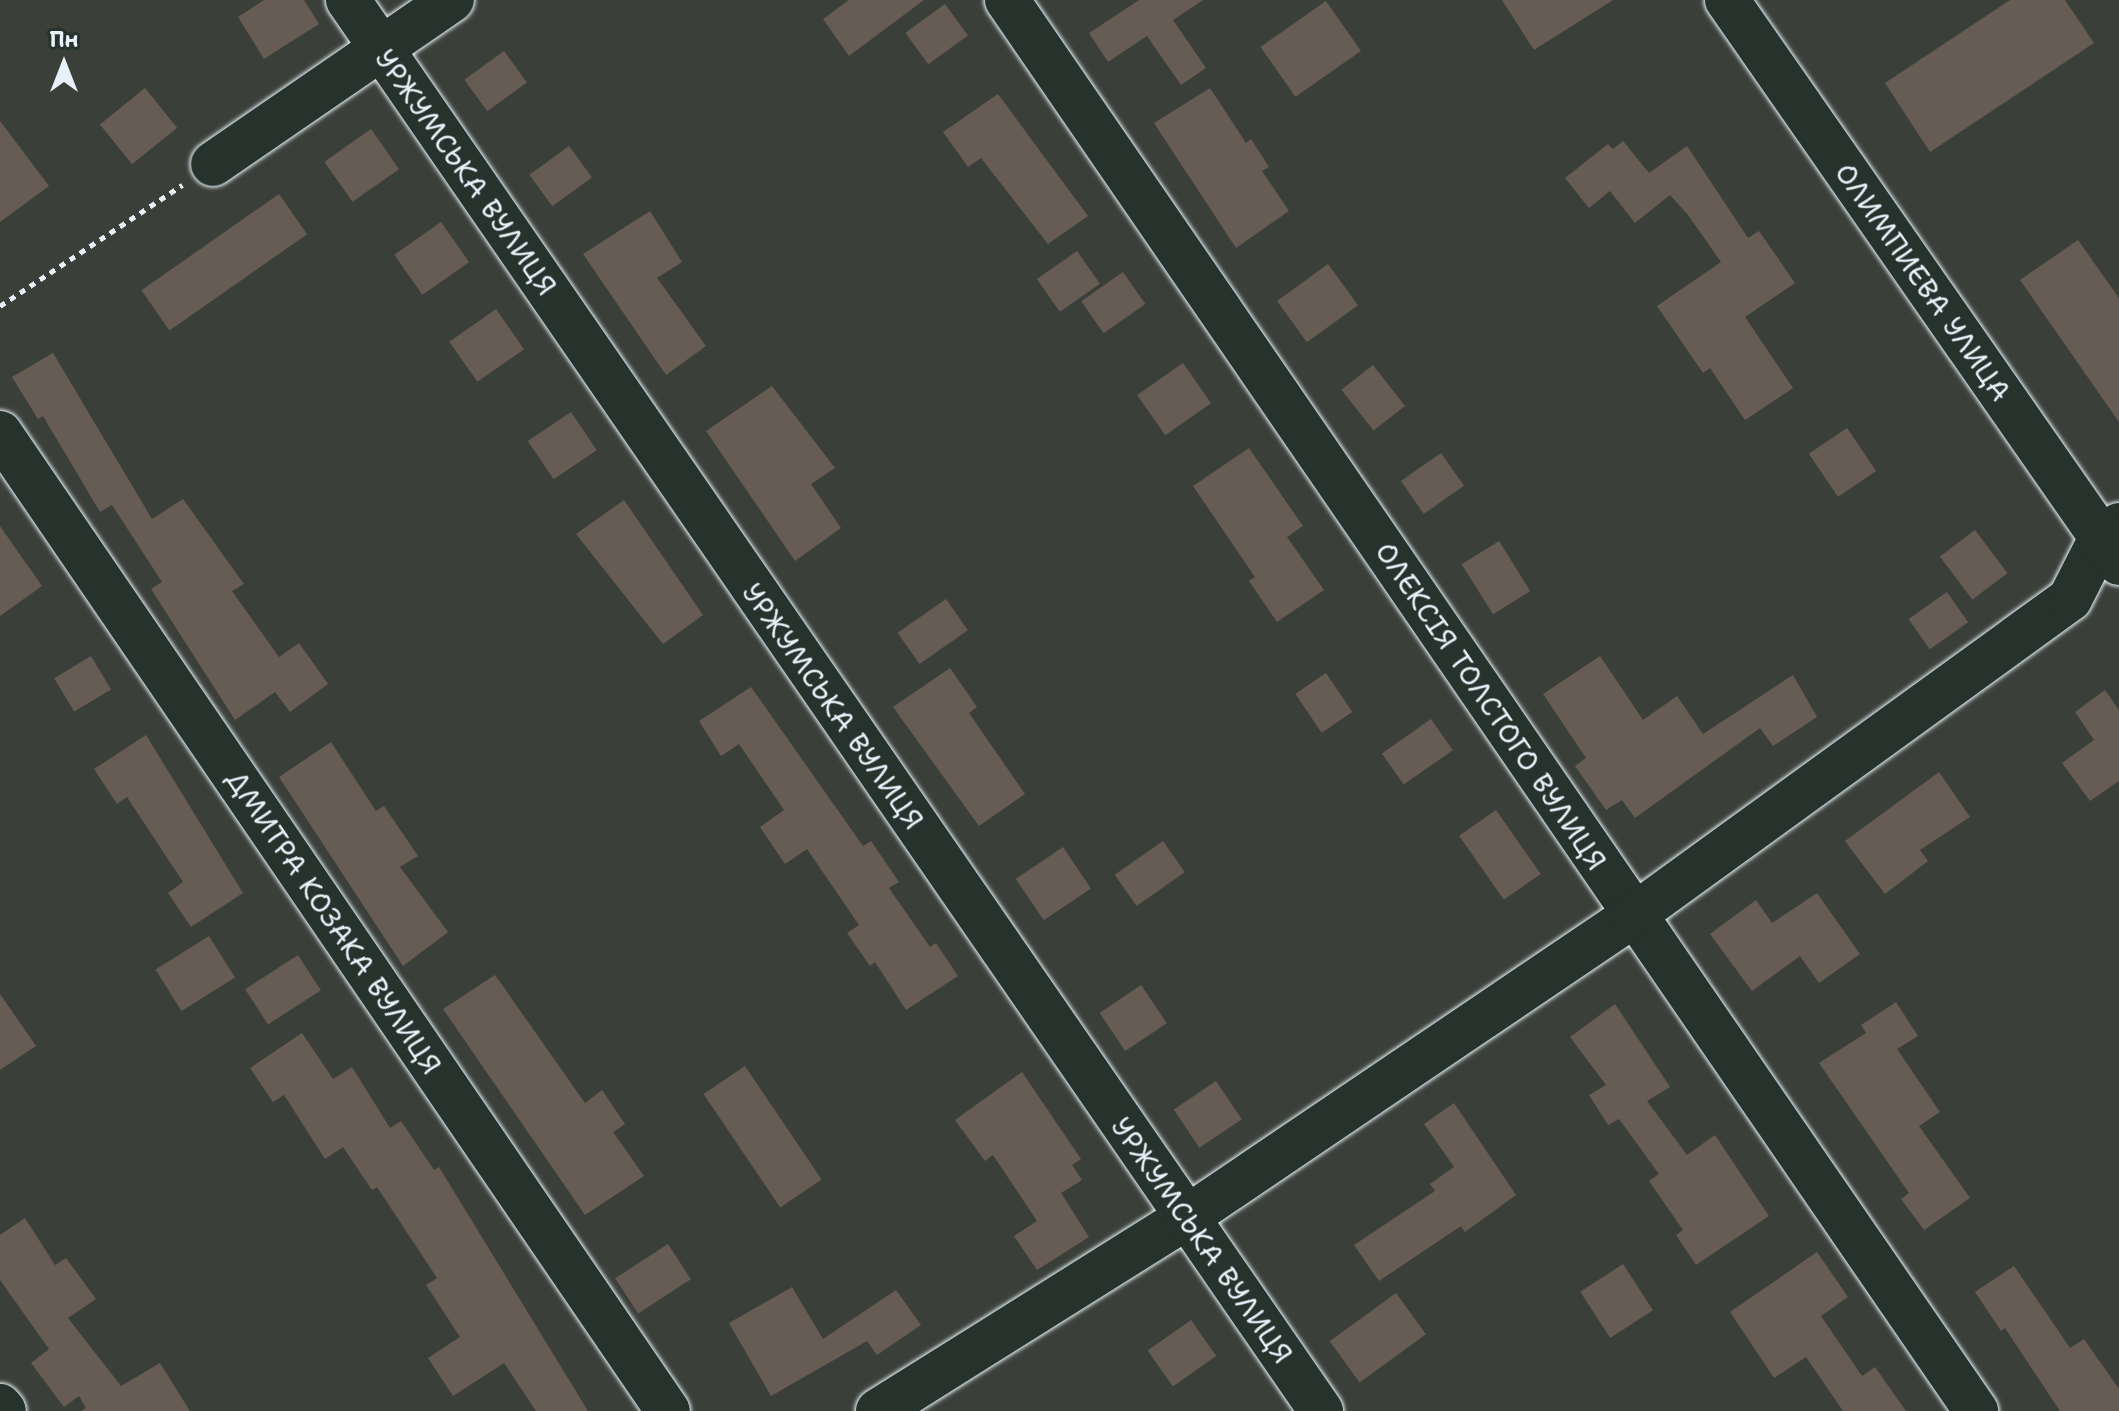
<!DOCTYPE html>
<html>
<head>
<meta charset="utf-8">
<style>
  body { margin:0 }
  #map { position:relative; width:2119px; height:1411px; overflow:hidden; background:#3a3f39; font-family:"Shantell Sans",sans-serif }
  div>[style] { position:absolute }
  .building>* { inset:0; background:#675c54; transform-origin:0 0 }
  .path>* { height:5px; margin-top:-2.5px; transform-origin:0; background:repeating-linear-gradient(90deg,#e8f1f8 0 6px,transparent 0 12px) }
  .roads { filter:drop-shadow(0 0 2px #e8f1f8) drop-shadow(0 0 2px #e8f1f8) }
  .minor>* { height:44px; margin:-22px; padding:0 22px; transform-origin:22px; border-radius:22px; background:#26332d }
  .major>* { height:44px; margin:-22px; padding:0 22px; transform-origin:22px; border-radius:22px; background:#26332d }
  span { translate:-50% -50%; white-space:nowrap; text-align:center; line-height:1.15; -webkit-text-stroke:6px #26332d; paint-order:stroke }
  .street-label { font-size:28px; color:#e8f1f8 }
  .north { position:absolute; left:24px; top:24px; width:80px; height:80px; -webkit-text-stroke:6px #26332d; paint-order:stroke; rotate:0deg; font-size:22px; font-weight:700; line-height:32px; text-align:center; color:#e8f1f8 }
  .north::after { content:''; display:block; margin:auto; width:28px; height:36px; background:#e8f1f8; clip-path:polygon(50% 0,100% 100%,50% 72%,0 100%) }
</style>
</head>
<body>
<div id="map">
  <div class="building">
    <i style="clip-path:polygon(264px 0,304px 0,319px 24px,264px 59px,238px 17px)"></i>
    <i style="clip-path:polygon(849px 0,924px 0,849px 56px,823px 19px)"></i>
    <i style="clip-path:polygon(1139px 0,1203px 0,1173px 20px,1206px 68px,1181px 85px,1147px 36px,1108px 62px,1089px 33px)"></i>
    <i style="clip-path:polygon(1502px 0,1613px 0,1534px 50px)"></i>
    <i style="clip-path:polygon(2010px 0,2065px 0,2094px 43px,1930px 152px,1885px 83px)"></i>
    <i style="left:1326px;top:1px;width:61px;height:80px;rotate:55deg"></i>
    <i style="left:945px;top:4px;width:39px;height:49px;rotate:54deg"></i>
    <i style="left:504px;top:51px;width:39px;height:49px;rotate:54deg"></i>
    <i style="left:145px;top:88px;width:51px;height:58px;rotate:51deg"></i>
    <i style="clip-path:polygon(1210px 88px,1246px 143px,1251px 139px,1269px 167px,1262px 171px,1289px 211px,1236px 248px,1154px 123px)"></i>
    <i style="clip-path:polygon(998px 94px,1088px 216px,1048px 244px,981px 158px,968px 167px,943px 132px)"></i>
    <i style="clip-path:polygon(0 121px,49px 186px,0 222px)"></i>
    <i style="left:371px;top:129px;width:49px;height:57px;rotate:55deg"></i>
    <i style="clip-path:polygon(1623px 141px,1649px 173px,1687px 146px,1748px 238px,1759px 231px,1795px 283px,1745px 317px,1793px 388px,1745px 420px,1710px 368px,1703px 373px,1657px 306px,1721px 262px,1688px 215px,1670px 195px,1635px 223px,1610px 191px,1589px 208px,1565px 178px,1608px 144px,1613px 149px)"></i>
    <i style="left:569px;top:146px;width:39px;height:49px;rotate:54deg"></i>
    <i style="left:279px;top:194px;width:49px;height:168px;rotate:55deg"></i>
    <i style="clip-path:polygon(650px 211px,682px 262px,657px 278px,706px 346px,666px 375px,583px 254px)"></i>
    <i style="left:441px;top:222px;width:49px;height:57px;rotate:55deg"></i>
    <i style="clip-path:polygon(2078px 240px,2119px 298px,2119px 422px,2020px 280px)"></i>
    <i style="left:1077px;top:251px;width:40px;height:49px;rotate:55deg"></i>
    <i style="left:1328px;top:264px;width:51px;height:63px;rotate:54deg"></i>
    <i style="left:1123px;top:272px;width:39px;height:51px;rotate:55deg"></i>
    <i style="left:496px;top:309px;width:49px;height:57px;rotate:55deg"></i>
    <i style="clip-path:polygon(53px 353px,152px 519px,183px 499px,244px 584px,232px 591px,279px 657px,299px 643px,328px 684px,290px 712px,275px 692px,235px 720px,151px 589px,162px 582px,112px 505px,100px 512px,43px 416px,38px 419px,12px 377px)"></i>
    <i style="left:1183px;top:363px;width:49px;height:56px;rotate:55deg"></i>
    <i style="left:1373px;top:365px;width:52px;height:40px;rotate:52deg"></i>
    <i style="clip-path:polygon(772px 386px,835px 468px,811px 484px,841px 528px,795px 561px,706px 431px)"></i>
    <i style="left:571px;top:412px;width:46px;height:52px;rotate:56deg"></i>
    <i style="left:1847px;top:428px;width:52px;height:46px;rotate:56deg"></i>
    <i style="clip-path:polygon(1249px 448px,1303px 526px,1287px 537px,1324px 590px,1277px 622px,1249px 581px,1255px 577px,1193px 486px)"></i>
    <i style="left:1441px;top:453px;width:40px;height:49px;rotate:55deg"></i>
    <i style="clip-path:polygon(624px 500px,703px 615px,663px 644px,576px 534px)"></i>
    <i style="clip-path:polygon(0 526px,42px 586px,0 616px)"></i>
    <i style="left:1975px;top:530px;width:54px;height:44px;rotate:53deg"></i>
    <i style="left:1499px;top:541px;width:59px;height:44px;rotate:58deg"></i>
    <i style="left:1947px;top:592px;width:37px;height:47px;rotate:55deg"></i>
    <i style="left:946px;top:599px;width:38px;height:59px;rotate:55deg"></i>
    <i style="left:91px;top:656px;width:39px;height:43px;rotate:59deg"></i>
    <i style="clip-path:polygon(1600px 656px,1643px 720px,1677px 696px,1703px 734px,1793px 675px,1817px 717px,1773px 746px,1760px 728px,1635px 818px,1622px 800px,1606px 810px,1575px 766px,1586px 758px,1543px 694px)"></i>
    <i style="clip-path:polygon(950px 668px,977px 707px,969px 713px,1025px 794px,979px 826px,893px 707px)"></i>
    <i style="left:1326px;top:673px;width:47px;height:37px;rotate:56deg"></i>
    <i style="clip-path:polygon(751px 687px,863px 846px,871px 841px,899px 882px,889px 888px,930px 947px,936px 943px,958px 976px,906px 1010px,875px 962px,870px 966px,847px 933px,859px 925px,807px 849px,785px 864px,760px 827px,784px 810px,739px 744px,721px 756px,699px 721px)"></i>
    <i style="clip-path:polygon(2105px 690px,2119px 710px,2119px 781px,2090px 801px,2062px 763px,2094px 740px,2075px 712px)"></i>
    <i style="left:1431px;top:719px;width:38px;height:60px;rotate:55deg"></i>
    <i style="clip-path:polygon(146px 735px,243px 893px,191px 927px,168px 893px,183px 882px,127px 797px,117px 804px,94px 769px)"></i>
    <i style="clip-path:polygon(331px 742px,376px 811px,384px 806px,418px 856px,400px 867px,448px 932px,403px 966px,279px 777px)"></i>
    <i style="clip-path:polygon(1939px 772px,1970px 817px,1920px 850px,1928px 861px,1885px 894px,1845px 841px)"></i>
    <i style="left:1496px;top:810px;width:78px;height:45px;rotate:55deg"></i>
    <i style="left:1163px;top:841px;width:38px;height:59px;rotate:55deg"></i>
    <i style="left:1063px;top:847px;width:50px;height:57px;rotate:56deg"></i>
    <i style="clip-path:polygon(1817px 893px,1860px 954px,1819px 983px,1800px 956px,1752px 991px,1710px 934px,1756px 900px,1772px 923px)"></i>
    <i style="left:209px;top:936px;width:49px;height:63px;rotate:58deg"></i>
    <i style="left:298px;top:955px;width:42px;height:63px;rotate:57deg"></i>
    <i style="clip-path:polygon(495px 975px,585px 1103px,602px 1090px,625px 1124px,613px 1132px,644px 1176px,585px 1215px,443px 1009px)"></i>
    <i style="left:1141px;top:985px;width:46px;height:50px;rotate:56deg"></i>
    <i style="clip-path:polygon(0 994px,36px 1046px,0 1070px)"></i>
    <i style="clip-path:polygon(1896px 1002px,1918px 1036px,1897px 1049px,1940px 1112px,1919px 1126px,1970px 1198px,1924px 1230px,1901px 1199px,1909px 1193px,1819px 1063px,1866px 1033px,1861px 1025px)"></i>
    <i style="clip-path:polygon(1615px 1004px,1670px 1087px,1647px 1101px,1687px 1155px,1715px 1135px,1769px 1216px,1696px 1265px,1676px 1235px,1683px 1230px,1649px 1181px,1659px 1174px,1619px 1119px,1608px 1125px,1589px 1095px,1606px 1085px,1570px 1037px)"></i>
    <i style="clip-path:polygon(302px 1033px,333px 1079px,352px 1067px,390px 1128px,401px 1121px,434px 1170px,439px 1167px,588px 1411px,536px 1411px,504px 1363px,453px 1396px,428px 1358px,460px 1337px,426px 1285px,437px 1278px,377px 1187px,372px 1190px,343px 1147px,325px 1159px,284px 1095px,273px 1102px,250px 1068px)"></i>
    <i style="left:745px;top:1066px;width:137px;height:50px;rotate:56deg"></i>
    <i style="clip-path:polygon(1022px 1072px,1081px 1159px,1072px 1165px,1082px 1180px,1061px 1193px,1089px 1237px,1037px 1270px,1014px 1236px,1037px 1221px,993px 1155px,985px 1161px,955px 1120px)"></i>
    <i style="left:1216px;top:1081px;width:46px;height:51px;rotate:56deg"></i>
    <i style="clip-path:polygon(1454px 1103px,1516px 1195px,1465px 1232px,1461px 1226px,1379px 1281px,1354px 1245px,1435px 1191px,1430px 1184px,1454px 1167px,1424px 1124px)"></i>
    <i style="clip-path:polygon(25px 1218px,55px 1265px,66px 1258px,96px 1299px,68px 1318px,121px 1386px,160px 1363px,190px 1411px,81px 1411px,86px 1408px,79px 1396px,64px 1407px,31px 1363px,49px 1349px,0 1280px,0 1235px)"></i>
    <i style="left:668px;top:1244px;width:42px;height:63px;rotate:57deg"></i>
    <i style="clip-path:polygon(1817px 1252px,1848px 1297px,1821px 1316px,1862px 1376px,1875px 1367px,1906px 1411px,1843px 1411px,1806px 1357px,1774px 1378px,1730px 1312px)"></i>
    <i style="left:1623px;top:1264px;width:55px;height:51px;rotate:57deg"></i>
    <i style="clip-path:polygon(2014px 1266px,2070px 1348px,2084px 1339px,2119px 1389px,2119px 1411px,2060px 1411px,2005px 1328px,2001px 1331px,1975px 1292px)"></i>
    <i style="clip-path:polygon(792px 1287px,823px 1339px,896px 1290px,921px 1325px,877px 1355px,867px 1341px,771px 1396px,729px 1323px)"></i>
    <i style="left:1396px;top:1293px;width:51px;height:82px;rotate:54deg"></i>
    <i style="left:1191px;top:1320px;width:44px;height:53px;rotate:55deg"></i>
  </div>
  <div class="path">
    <i style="left:0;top:306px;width:219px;rotate:-33.6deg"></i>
  </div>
  <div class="roads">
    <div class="minor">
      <i style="left:348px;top:0;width:1714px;rotate:55.41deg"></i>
      <i style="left:1007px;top:0;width:1712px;rotate:55.52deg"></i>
      <i style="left:213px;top:164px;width:290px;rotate:-34.5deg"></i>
      <i style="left:0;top:433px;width:1184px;rotate:55.67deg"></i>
      <i style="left:0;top:1406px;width:6px;rotate:51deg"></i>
      <i style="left:878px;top:1411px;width:363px;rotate:-32.1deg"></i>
      <i style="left:1186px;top:1218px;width:541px;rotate:-34.07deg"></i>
      <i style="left:1634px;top:915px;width:538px;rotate:-35.93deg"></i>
      <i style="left:2070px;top:599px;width:68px;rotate:-63.1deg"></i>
      <i style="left:2101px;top:538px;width:22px;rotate:-36deg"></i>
    </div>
    <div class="major">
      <i style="left:1727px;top:0;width:686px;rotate:55.15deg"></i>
    </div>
  </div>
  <div class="street-label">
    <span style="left:466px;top:172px;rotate:55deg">УРЖУМСЬКА ВУЛИЦЯ</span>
    <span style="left:1923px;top:282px;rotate:55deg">ОЛИМПИЕВА УЛИЦА</span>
    <span style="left:833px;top:706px;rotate:55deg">УРЖУМСЬКА ВУЛИЦЯ</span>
    <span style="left:1491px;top:706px;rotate:56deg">ОЛЕКСІЯ ТОЛСТОГО ВУЛИЦЯ</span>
    <span style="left:334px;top:922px;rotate:56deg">ДМИТРА КОЗАКА ВУЛИЦЯ</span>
    <span style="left:1202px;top:1240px;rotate:55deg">УРЖУМСЬКА ВУЛИЦЯ</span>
  </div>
  <div class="north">Пн</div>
</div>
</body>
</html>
